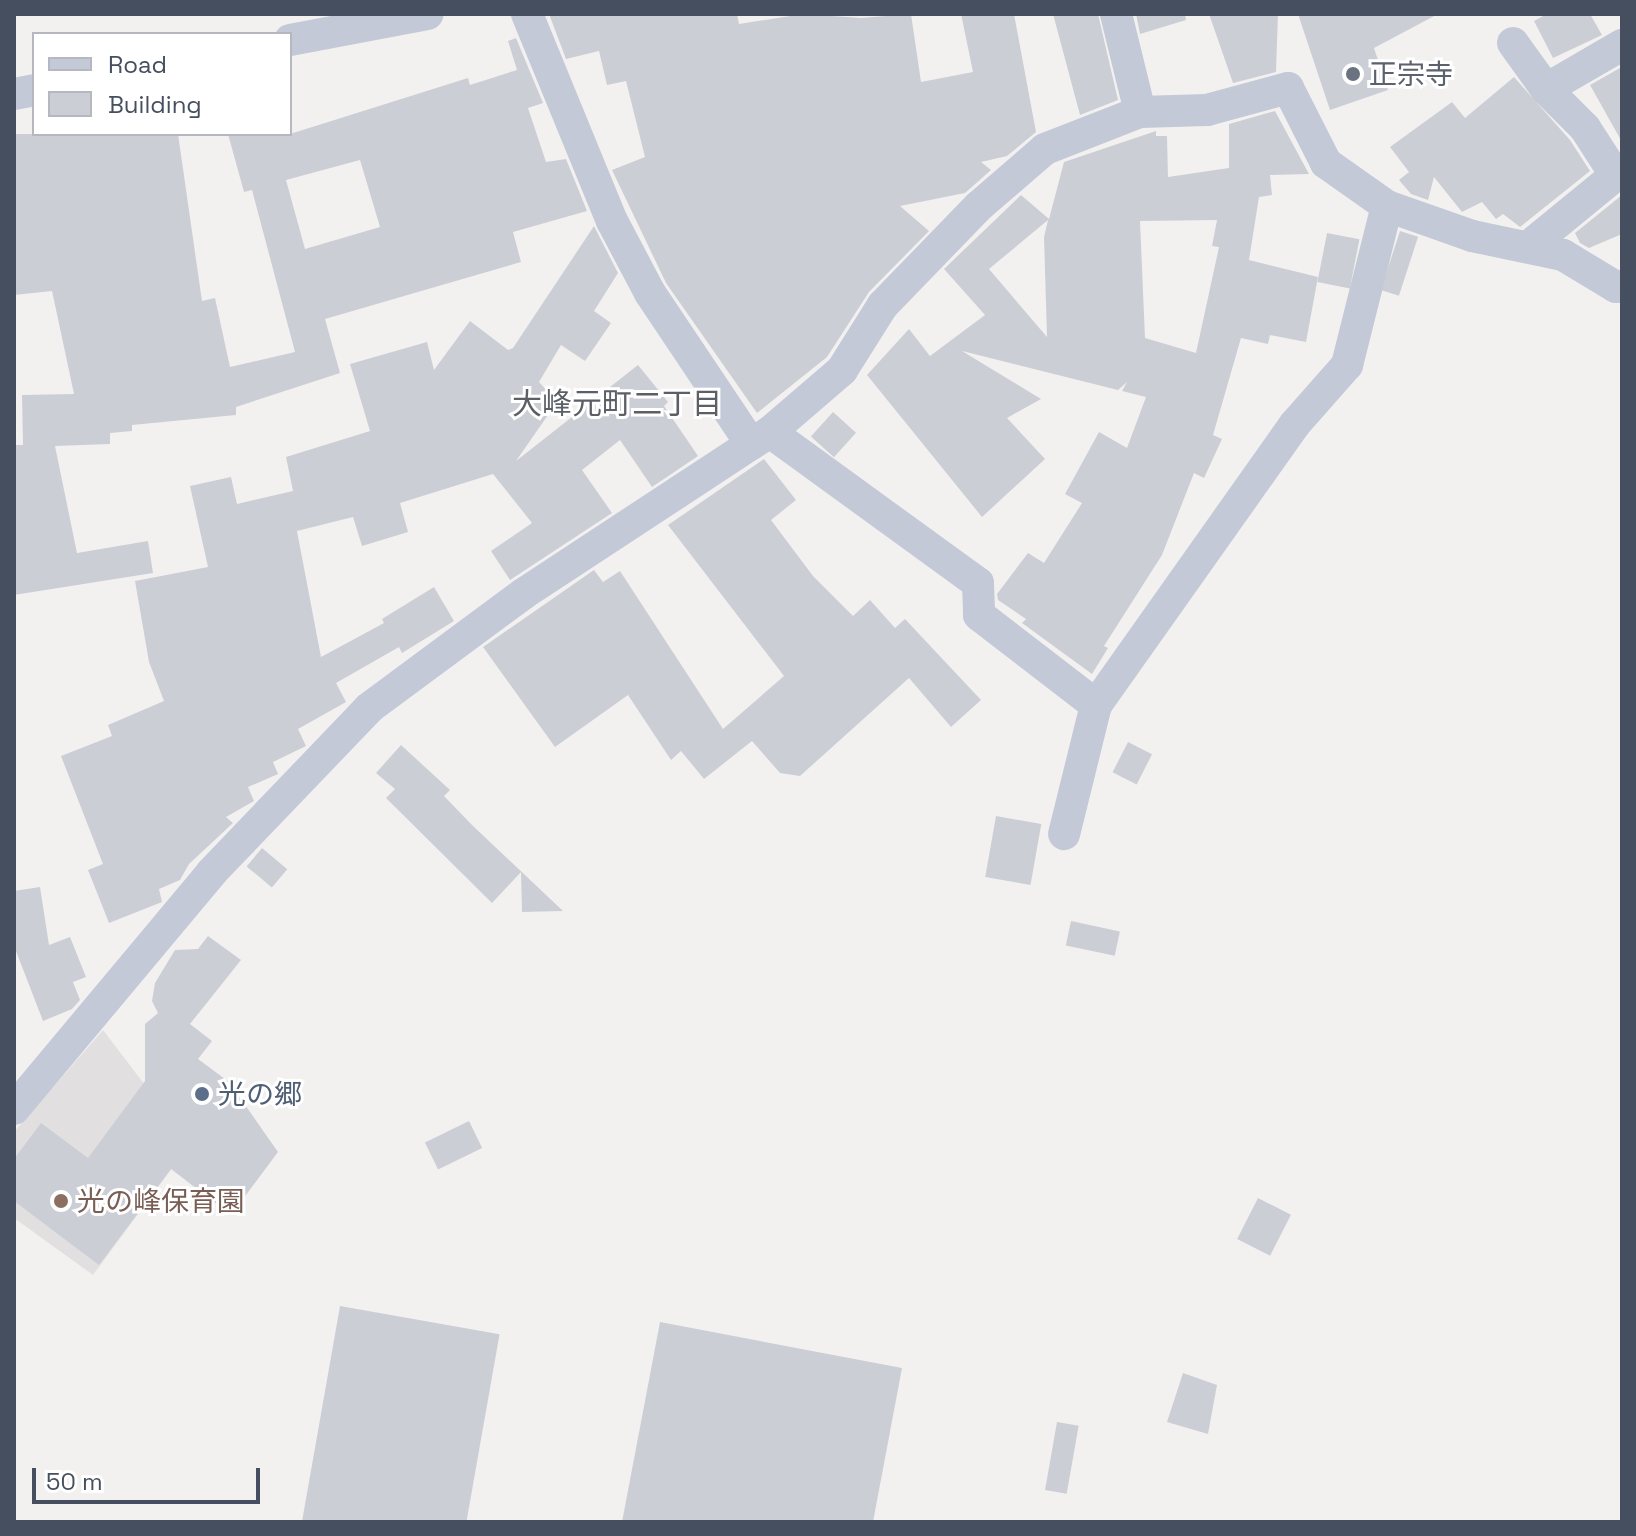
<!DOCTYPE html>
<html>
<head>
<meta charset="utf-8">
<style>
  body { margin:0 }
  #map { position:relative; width:1636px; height:1536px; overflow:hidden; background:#f3f0f0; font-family:"Space Grotesk","Noto Sans JP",sans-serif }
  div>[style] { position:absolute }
  .education>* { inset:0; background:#e1dfdf }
  .building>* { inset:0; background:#ccced6; transform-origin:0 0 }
  .minor>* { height:32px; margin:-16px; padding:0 16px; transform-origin:16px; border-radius:16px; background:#c3c9d6 }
  .dots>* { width:22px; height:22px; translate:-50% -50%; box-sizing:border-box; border:4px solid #fff; border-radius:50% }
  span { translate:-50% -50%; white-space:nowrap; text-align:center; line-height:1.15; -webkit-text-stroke:6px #fff; paint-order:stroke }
  .worship-label { font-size:28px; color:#5b616d }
  .left { translate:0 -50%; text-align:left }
  .service-label { font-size:28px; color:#4e5e75 }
  .education-label { font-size:28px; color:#785e54 }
  .neighbourhood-label { font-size:30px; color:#5c5f66 }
  .frame { position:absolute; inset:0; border:16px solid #464f5f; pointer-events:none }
  .legend { position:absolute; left:32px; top:32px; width:260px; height:104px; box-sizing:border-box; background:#fff; border:2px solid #b5b9bf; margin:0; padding:10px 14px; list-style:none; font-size:24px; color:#464f5f }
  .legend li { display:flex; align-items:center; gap:16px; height:40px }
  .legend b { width:40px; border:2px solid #b5b9bf }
  .scale { position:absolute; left:32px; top:1468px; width:228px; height:36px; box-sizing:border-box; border:4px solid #464f5f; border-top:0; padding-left:10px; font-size:24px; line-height:28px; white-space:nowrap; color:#464f5f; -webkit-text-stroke:6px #fff; paint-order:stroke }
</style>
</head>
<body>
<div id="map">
  <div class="education">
    <i style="clip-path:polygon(103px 1030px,190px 1144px,93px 1275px,14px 1218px,14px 1132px)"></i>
  </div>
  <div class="building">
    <i style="clip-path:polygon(549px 14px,737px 14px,739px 24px,803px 14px,861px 18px,911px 14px,921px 82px,973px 72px,961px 14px,1014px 14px,1036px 132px,1007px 156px,981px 162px,991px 170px,965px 193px,900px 206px,929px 231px,869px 292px,827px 357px,757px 413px,666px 283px,612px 170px,645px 157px,626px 81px,607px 85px,599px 51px,566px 59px)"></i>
    <i style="clip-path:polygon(1053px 14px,1098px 14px,1118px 100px,1080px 115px)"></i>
    <i style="clip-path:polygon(1136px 14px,1185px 14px,1186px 20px,1140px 34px)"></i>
    <i style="clip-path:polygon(1209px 14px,1278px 14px,1276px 72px,1233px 83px)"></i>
    <i style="clip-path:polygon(1298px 14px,1438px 14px,1374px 48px,1388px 90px,1330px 110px)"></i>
    <i style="clip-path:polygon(1547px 14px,1590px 14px,1602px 35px,1553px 58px,1534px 21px)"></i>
    <i style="clip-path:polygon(evenodd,516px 38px,543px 103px,528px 108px,546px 162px,566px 159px,587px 211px,513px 232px,521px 262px,325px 319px,340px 373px,236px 407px,236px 415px,132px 425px,132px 431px,110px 433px,110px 444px,55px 446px,77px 553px,148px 541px,153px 573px,14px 595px,15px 445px,23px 445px,22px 395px,74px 394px,52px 291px,14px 295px,14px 134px,178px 134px,202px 301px,215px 298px,230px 367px,295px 352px,252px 190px,244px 192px,228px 134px,290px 134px,468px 78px,470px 85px,517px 70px,508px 41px,516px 38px,360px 160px,380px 227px,305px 249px,286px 180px,360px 160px)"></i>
    <i style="clip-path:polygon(1620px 68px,1622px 73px,1622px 142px,1590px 85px)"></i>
    <i style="clip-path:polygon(1514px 77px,1570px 140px,1590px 171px,1520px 227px,1503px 214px,1496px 219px,1482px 202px,1462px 212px,1434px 177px,1428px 200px,1411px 194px,1399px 180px,1409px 172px,1390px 147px,1452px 102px,1465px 118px)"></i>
    <i style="clip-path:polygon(evenodd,1275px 111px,1309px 174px,1270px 175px,1272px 195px,1259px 197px,1249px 260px,1318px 277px,1306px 342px,1270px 335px,1268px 344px,1241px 338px,1213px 435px,1222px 439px,1204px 478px,1194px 473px,1162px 555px,1104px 646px,1108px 648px,1092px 674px,1022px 623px,1026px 619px,998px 600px,997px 594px,1028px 553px,1044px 563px,1082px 503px,1065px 494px,1099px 432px,1127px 448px,1146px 397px,1122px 391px,1127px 382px,1118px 390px,962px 351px,1041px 399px,1007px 418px,1045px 459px,982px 517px,867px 375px,909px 329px,930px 356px,985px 315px,944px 269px,1021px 195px,1049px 219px,1064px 162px,1156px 131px,1156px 136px,1167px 136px,1168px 177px,1229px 168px,1229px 124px,1275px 111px,1048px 220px,1044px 237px,1047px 337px,989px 269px,1048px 220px,1275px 111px,1217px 220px,1212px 246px,1219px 247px,1196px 353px,1145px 338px,1140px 221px,1217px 220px)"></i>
    <i style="clip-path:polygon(1622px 195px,1622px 234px,1589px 248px,1580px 243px,1575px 233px)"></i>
    <i style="clip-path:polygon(594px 226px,618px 273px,594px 311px,611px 323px,585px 361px,561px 345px,539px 382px,557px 402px,516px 461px,638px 365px,668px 402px,664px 406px,698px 456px,652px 487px,620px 440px,582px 470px,612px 513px,510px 580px,491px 551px,532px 523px,493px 474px,400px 503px,408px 532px,362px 546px,353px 517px,297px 531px,321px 657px,384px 623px,382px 619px,434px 587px,454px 621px,402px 653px,399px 647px,336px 683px,346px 702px,298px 729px,306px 746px,273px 762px,278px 774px,248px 787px,254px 801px,226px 817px,233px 823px,189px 864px,180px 880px,159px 889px,162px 902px,109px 923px,88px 870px,103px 864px,61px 756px,112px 736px,108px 725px,164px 701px,149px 662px,135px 581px,208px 567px,190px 486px,231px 477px,237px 504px,293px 491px,286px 457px,370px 431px,350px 364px,427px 342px,434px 370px,470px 321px,508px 350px,513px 348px)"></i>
    <i style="left:1400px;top:231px;width:19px;height:62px;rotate:18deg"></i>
    <i style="left:1327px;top:233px;width:33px;height:50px;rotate:11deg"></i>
    <i style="left:833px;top:412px;width:31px;height:33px;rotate:42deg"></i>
    <i style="clip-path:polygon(764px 459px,796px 500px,771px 520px,813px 576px,853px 616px,870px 600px,895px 628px,905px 619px,981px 700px,951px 727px,909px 678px,800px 776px,780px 773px,752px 741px,704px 779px,681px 751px,671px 760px,628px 695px,555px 747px,483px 647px,594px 570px,603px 582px,620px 571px,723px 729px,784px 676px,668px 525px)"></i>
    <i style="left:1128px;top:742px;width:27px;height:34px;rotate:27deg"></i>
    <i style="clip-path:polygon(401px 745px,450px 790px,444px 796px,472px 825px,563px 911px,522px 912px,521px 872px,492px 903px,386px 798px,395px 789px,376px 773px)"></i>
    <i style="left:996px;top:816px;width:46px;height:62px;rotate:10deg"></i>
    <i style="left:262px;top:848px;width:33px;height:24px;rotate:40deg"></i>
    <i style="clip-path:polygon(40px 887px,49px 945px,70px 937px,86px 977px,73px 982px,80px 1000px,72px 1009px,43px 1021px,14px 946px,14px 891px)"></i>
    <i style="left:1071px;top:921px;width:50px;height:25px;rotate:12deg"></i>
    <i style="clip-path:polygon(208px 936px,241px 960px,190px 1024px,212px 1041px,198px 1059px,229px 1082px,278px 1152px,231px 1215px,171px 1169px,99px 1265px,14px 1201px,14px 1159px,41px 1123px,88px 1158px,145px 1081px,145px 1024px,158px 1013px,152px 1001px,155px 983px,175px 950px,198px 949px)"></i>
    <i style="left:469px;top:1121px;width:30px;height:49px;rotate:64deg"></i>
    <i style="left:1258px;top:1198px;width:37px;height:46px;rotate:27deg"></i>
    <i style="left:340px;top:1306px;width:162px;height:219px;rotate:10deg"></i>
    <i style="clip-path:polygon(660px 1322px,902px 1368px,873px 1522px,622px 1522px)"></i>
    <i style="clip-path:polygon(1183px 1373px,1217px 1385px,1208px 1434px,1167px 1422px)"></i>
    <i style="left:1057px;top:1422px;width:22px;height:69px;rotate:10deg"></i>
  </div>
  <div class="minor">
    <i style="left:527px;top:14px;width:224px;rotate:67.7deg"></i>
    <i style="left:612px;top:221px;width:81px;rotate:62.2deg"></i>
    <i style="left:650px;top:293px;width:182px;rotate:56.2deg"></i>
    <i style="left:1116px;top:14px;width:101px;rotate:76.2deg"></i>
    <i style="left:290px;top:40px;width:140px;rotate:-10.7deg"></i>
    <i style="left:1513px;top:43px;width:57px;rotate:54.3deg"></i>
    <i style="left:14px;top:94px;width:20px;rotate:-11deg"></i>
    <i style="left:1614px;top:173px;width:54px;rotate:-122.8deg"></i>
    <i style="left:1585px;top:128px;width:55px;rotate:-135deg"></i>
    <i style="left:1546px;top:89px;width:88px;rotate:-30.1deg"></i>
    <i style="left:1528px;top:247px;width:122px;rotate:-39.3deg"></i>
    <i style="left:770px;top:432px;width:257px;rotate:36deg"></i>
    <i style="left:978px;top:583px;width:32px;rotate:88deg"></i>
    <i style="left:979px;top:615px;width:148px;rotate:37.6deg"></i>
    <i style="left:1096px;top:705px;width:133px;rotate:103.9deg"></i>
    <i style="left:1096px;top:705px;width:344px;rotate:-54.7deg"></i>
    <i style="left:1295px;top:424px;width:79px;rotate:-48.6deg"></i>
    <i style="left:1347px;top:365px;width:164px;rotate:-75.9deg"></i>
    <i style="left:14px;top:1109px;width:309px;rotate:-50.1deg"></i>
    <i style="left:212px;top:872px;width:227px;rotate:-46.2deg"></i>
    <i style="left:369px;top:708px;width:192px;rotate:-36.5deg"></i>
    <i style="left:523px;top:594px;width:295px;rotate:-33.3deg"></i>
    <i style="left:770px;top:432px;width:95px;rotate:-40.7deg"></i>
    <i style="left:842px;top:370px;width:77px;rotate:-57.8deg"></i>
    <i style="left:883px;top:305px;width:138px;rotate:-45.9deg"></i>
    <i style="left:979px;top:206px;width:87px;rotate:-40.8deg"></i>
    <i style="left:1045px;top:149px;width:102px;rotate:-21.3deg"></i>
    <i style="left:1140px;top:112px;width:67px;rotate:-1.7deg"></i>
    <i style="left:1207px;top:110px;width:84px;rotate:-15.2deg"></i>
    <i style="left:1288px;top:88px;width:84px;rotate:63.1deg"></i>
    <i style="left:1326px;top:163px;width:75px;rotate:35.2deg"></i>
    <i style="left:1387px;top:206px;width:90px;rotate:19.4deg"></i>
    <i style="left:1472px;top:236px;width:93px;rotate:11.8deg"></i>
    <i style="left:1563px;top:255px;width:62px;rotate:31.1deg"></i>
    <i style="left:1616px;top:287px;width:6px;rotate:-9deg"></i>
  </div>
  <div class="dots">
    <i style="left:1353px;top:74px;background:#6b7280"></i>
    <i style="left:202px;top:1094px;background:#5c6f8a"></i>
    <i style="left:61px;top:1201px;background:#8d6e63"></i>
  </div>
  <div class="worship-label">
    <span class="left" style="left:1369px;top:74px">正宗寺</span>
  </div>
  <div class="service-label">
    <span class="left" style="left:218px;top:1094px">光の郷</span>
  </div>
  <div class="education-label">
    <span class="left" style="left:77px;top:1201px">光の峰保育園</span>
  </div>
  <div class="neighbourhood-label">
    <span style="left:617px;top:404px">大峰元町二丁目</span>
  </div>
  <div class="frame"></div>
  <ul class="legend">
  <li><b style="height:10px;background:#c3c9d6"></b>Road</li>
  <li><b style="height:22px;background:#ccced6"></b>Building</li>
  </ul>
  <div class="scale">50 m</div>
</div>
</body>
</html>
